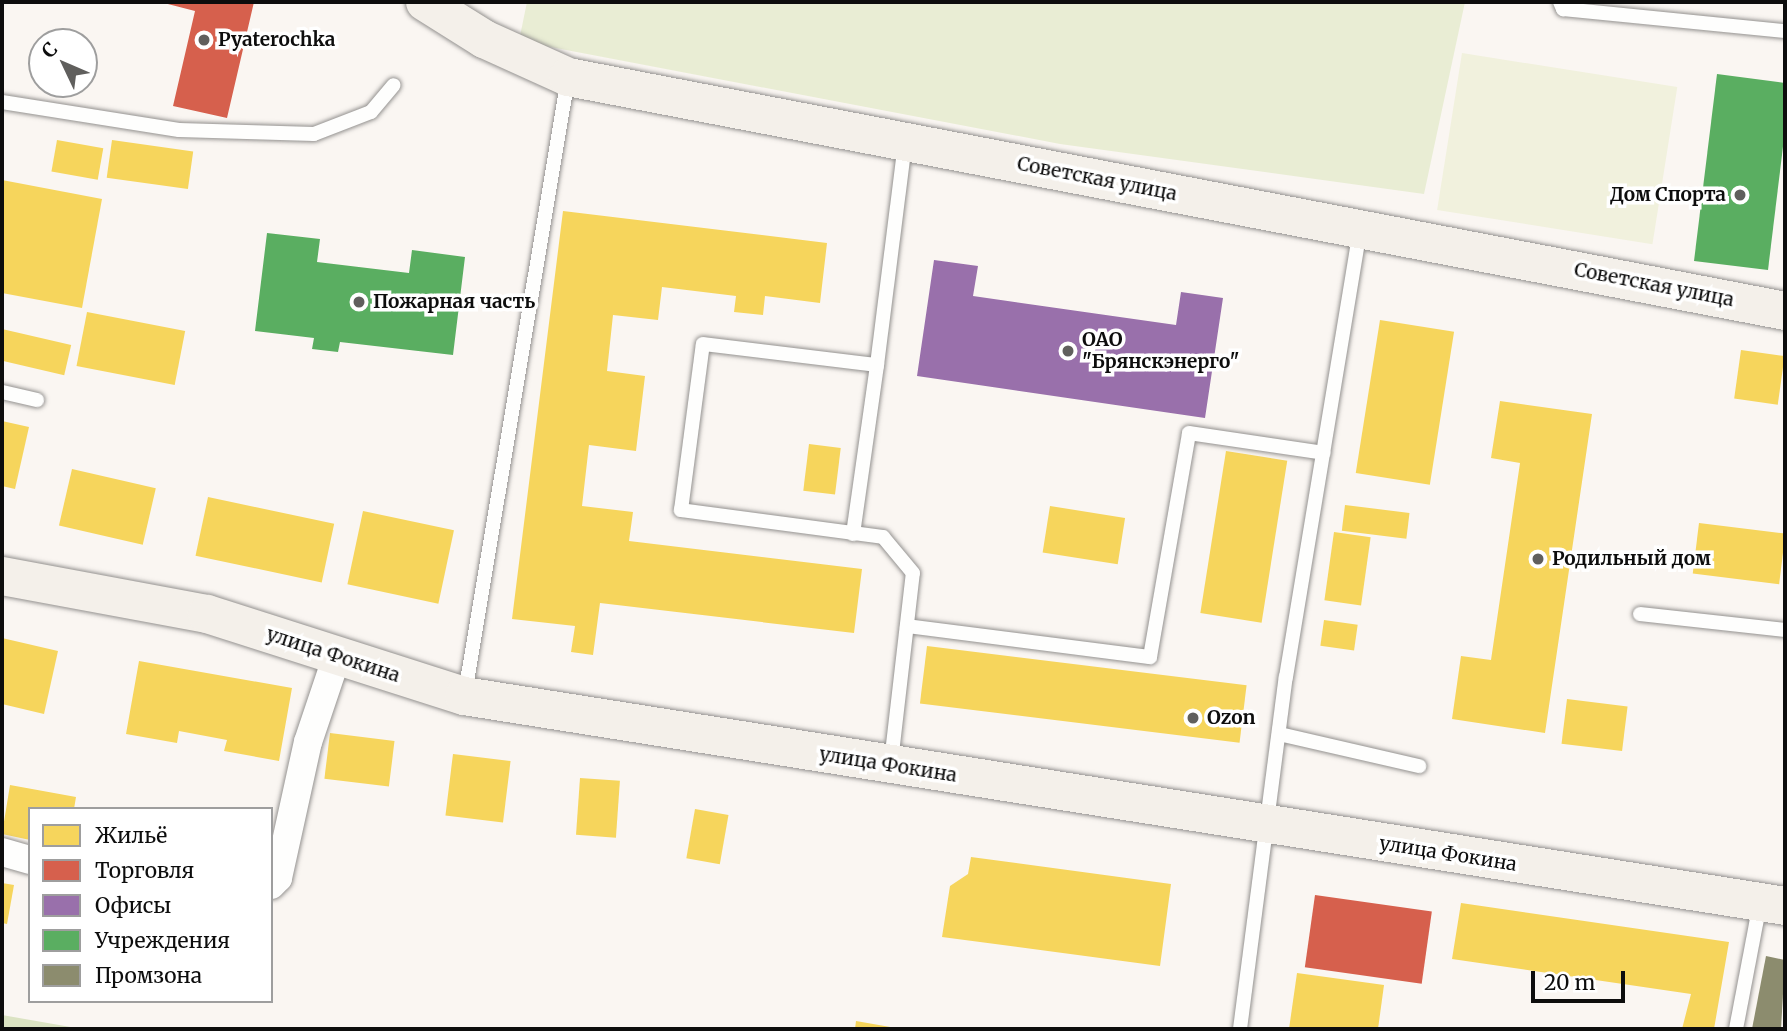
<!DOCTYPE html>
<html>
<head>
<meta charset="utf-8">
<style>
  body { margin:0 }
  #map { position:relative; width:1787px; height:1031px; overflow:hidden; background:#faf6f2; font-family:Merriweather,serif }
  div>[style] { position:absolute }
  .green>* { inset:0; background:#e9edd4 }
  .forest>* { inset:0; background:#dbe3c3 }
  .pitch>* { inset:0; background:#f1f1dd; transform-origin:0 0 }
  .homes>* { inset:0; background:#f6d55c; transform-origin:0 0 }
  .shops>* { inset:0; background:#d6604d; transform-origin:0 0 }
  .offices>* { inset:0; background:#9970ab }
  .public>* { inset:0; background:#5aae61 }
  .industry>* { inset:0; background:#8c8c6e }
  .roads { filter:drop-shadow(0 0 2px #949290) drop-shadow(0 0 2px #949290) }
  .lane>* { height:14px; margin:-7px; padding:0 7px; transform-origin:7px; border-radius:7px; background:#fefefd }
  .street>* { height:28px; margin:-14px; padding:0 14px; transform-origin:14px; border-radius:14px; background:#fefefd }
  .secondary>* { height:38px; margin:-19px; padding:0 19px; transform-origin:19px; border-radius:19px; background:#f4f0ea }
  .dots>* { width:19px; height:19px; translate:-50% -50%; box-sizing:border-box; border:4px solid #fff; border-radius:50% }
  span { translate:-50% -50%; white-space:nowrap; text-align:center; line-height:1.15; -webkit-text-stroke:7px #fff; paint-order:stroke }
  .poi-label { font-size:19px; color:#0d0d0d; font-weight:700 }
  .left { translate:0 -50%; text-align:left }
  .right { translate:-100% -50%; text-align:right }
  .street-label { font-size:19px; color:#0d0d0d }
  .frame { position:absolute; inset:0; border:4px solid #0d0d0d; pointer-events:none }
  .legend { position:absolute; left:28px; top:807px; width:245px; height:196px; box-sizing:border-box; background:#fff; border:2px solid #9e9e9e; margin:0; padding:9px 12px; list-style:none; font-size:21px; color:#0d0d0d }
  .legend li { display:flex; align-items:center; gap:14px; height:35px }
  .legend b { width:35px; border:2px solid #9e9e9e }
  .north { position:absolute; left:28px; top:28px; width:70px; height:70px; box-sizing:border-box; background:#fff; border:2px solid #9e9e9e; border-radius:50%; rotate:314deg; font-size:19px; font-weight:700; line-height:28px; text-align:center; color:#0d0d0d }
  .north::after { content:''; display:block; margin:auto; width:24px; height:32px; background:#605f5d; clip-path:polygon(50% 0,100% 100%,50% 72%,0 100%) }
  .scale { position:absolute; left:1531px; top:971px; width:94px; height:32px; box-sizing:border-box; border:4px solid #0d0d0d; border-top:0; padding-left:9px; font-size:21px; line-height:24px; white-space:nowrap; color:#0d0d0d; -webkit-text-stroke:5px #fff; paint-order:stroke }
</style>
</head>
<body>
<div id="map">
  <div class="green">
    <i style="clip-path:polygon(527px 2px,1465px 2px,1424px 194px,1060px 144px,519px 41px)"></i>
  </div>
  <div class="forest">
    <i style="clip-path:polygon(2px 1015px,82px 1029px,2px 1029px)"></i>
  </div>
  <div class="pitch">
    <i style="left:1462px;top:53px;width:218px;height:159px;rotate:9deg"></i>
  </div>
  <div class="homes">
    <i style="left:57px;top:140px;width:47px;height:32px;rotate:10deg"></i>
    <i style="left:112px;top:140px;width:82px;height:38px;rotate:8deg"></i>
    <i style="clip-path:polygon(2px 180px,102px 199px,82px 308px,2px 293px)"></i>
    <i style="clip-path:polygon(563px 211px,827px 243px,820px 303px,765px 296px,763px 315px,734px 312px,736px 296px,662px 287px,658px 320px,613px 315px,607px 371px,645px 376px,636px 451px,589px 445px,582px 506px,633px 512px,629px 541px,862px 569px,854px 633px,600px 603px,593px 655px,571px 652px,575px 626px,512px 619px)"></i>
    <i style="left:87px;top:312px;width:100px;height:55px;rotate:11deg"></i>
    <i style="left:1380px;top:320px;width:75px;height:155px;rotate:9deg"></i>
    <i style="left:2px;top:329px;width:71px;height:31px;rotate:13deg"></i>
    <i style="left:1741px;top:350px;width:44px;height:49px;rotate:8deg"></i>
    <i style="clip-path:polygon(1500px 401px,1592px 414px,1545px 733px,1452px 719px,1461px 656px,1491px 660px,1520px 463px,1491px 458px)"></i>
    <i style="clip-path:polygon(2px 421px,29px 427px,15px 489px,2px 486px)"></i>
    <i style="left:809px;top:444px;width:32px;height:47px;rotate:7deg"></i>
    <i style="left:1226px;top:451px;width:62px;height:164px;rotate:9deg"></i>
    <i style="left:72px;top:469px;width:86px;height:58px;rotate:13deg"></i>
    <i style="left:208px;top:497px;width:129px;height:60px;rotate:12deg"></i>
    <i style="left:1345px;top:505px;width:65px;height:26px;rotate:7deg"></i>
    <i style="left:1050px;top:506px;width:76px;height:47px;rotate:9deg"></i>
    <i style="left:363px;top:511px;width:93px;height:75px;rotate:12deg"></i>
    <i style="left:1699px;top:523px;width:87px;height:51px;rotate:7deg"></i>
    <i style="left:1334px;top:532px;width:37px;height:69px;rotate:8deg"></i>
    <i style="left:1324px;top:620px;width:34px;height:26px;rotate:8deg"></i>
    <i style="clip-path:polygon(2px 638px,58px 651px,44px 714px,2px 704px)"></i>
    <i style="left:927px;top:646px;width:322px;height:58px;rotate:7deg"></i>
    <i style="clip-path:polygon(139px 661px,292px 688px,279px 761px,224px 751px,227px 740px,179px 731px,177px 743px,126px 734px)"></i>
    <i style="left:1567px;top:699px;width:61px;height:45px;rotate:7deg"></i>
    <i style="left:330px;top:733px;width:65px;height:46px;rotate:7deg"></i>
    <i style="left:453px;top:754px;width:58px;height:62px;rotate:7deg"></i>
    <i style="left:580px;top:778px;width:40px;height:57px;rotate:4deg"></i>
    <i style="clip-path:polygon(10px 785px,76px 797px,74px 809px,30px 809px,30px 840px,2px 834px)"></i>
    <i style="left:695px;top:809px;width:34px;height:50px;rotate:10deg"></i>
    <i style="clip-path:polygon(971px 857px,1171px 884px,1160px 966px,942px 937px,950px 886px,968px 874px)"></i>
    <i style="clip-path:polygon(2px 883px,14px 885px,7px 924px,2px 923px)"></i>
    <i style="clip-path:polygon(1461px 903px,1729px 942px,1714px 1029px,1682px 1029px,1691px 994px,1452px 959px)"></i>
    <i style="clip-path:polygon(1297px 973px,1384px 985px,1378px 1029px,1289px 1029px)"></i>
    <i style="clip-path:polygon(856px 1021px,896px 1028px,896px 1029px,855px 1029px)"></i>
  </div>
  <div class="shops">
    <i style="clip-path:polygon(160px 2px,254px 2px,227px 118px,173px 106px,195px 11px)"></i>
    <i style="left:1315px;top:895px;width:118px;height:73px;rotate:8deg"></i>
  </div>
  <div class="offices">
    <i style="clip-path:polygon(934px 260px,978px 266px,973px 296px,1176px 325px,1181px 292px,1223px 298px,1205px 418px,917px 376px)"></i>
  </div>
  <div class="public">
    <i style="clip-path:polygon(1717px 74px,1785px 83px,1785px 130px,1768px 270px,1694px 261px)"></i>
    <i style="clip-path:polygon(267px 233px,320px 239px,317px 262px,409px 273px,412px 250px,465px 257px,453px 355px,340px 342px,338px 352px,312px 349px,314px 338px,255px 331px)"></i>
  </div>
  <div class="industry">
    <i style="clip-path:polygon(1766px 956px,1785px 960px,1781px 1029px,1752px 1029px)"></i>
  </div>
  <div class="roads">
    <div class="lane">
      <i style="left:1560px;top:2px;width:8px;rotate:67deg"></i>
      <i style="left:1563px;top:9px;width:223px;rotate:5.7deg"></i>
      <i style="left:2px;top:102px;width:179px;rotate:9deg"></i>
      <i style="left:179px;top:130px;width:135px;rotate:1.7deg"></i>
      <i style="left:314px;top:134px;width:61px;rotate:-21.1deg"></i>
      <i style="left:371px;top:112px;width:35px;rotate:-50deg"></i>
      <i style="left:2px;top:392px;width:36px;rotate:13deg"></i>
      <i style="left:853px;top:534px;width:171px;rotate:-81.9deg"></i>
      <i style="left:1640px;top:614px;width:146px;rotate:6.3deg"></i>
      <i style="left:907px;top:626px;width:245px;rotate:7.3deg"></i>
      <i style="left:1150px;top:657px;width:227px;rotate:-80.1deg"></i>
      <i style="left:1189px;top:433px;width:136px;rotate:8.4deg"></i>
      <i style="left:465px;top:693px;width:624px;rotate:-80.49deg"></i>
      <i style="left:1279px;top:734px;width:144px;rotate:12.9deg"></i>
      <i style="left:891px;top:762px;width:190px;rotate:-83.4deg"></i>
      <i style="left:913px;top:573px;width:47px;rotate:-129.8deg"></i>
      <i style="left:883px;top:537px;width:204px;rotate:-172.4deg"></i>
      <i style="left:681px;top:510px;width:167px;rotate:-82.5deg"></i>
      <i style="left:703px;top:344px;width:175px;rotate:6.9deg"></i>
      <i style="left:877px;top:365px;width:225px;rotate:-82.8deg"></i>
      <i style="left:1240px;top:1029px;width:355px;rotate:-82.6deg"></i>
      <i style="left:1286px;top:677px;width:451px;rotate:-80.6deg"></i>
      <i style="left:1736px;top:1029px;width:128px;rotate:-79.2deg"></i>
    </div>
    <div class="street">
      <i style="left:2px;top:852px;width:29px;rotate:16deg"></i>
      <i style="left:271px;top:885px;width:10px;rotate:-45deg"></i>
      <i style="left:278px;top:878px;width:139px;rotate:-77.6deg"></i>
      <i style="left:308px;top:742px;width:91px;rotate:-71.4deg"></i>
    </div>
    <div class="secondary">
      <i style="left:425px;top:2px;width:70px;rotate:32.1deg"></i>
      <i style="left:484px;top:39px;width:92px;rotate:24.3deg"></i>
      <i style="left:568px;top:77px;width:1239px;rotate:10.88deg"></i>
      <i style="left:2px;top:576px;width:208px;rotate:10.5deg"></i>
      <i style="left:207px;top:614px;width:270px;rotate:17.7deg"></i>
      <i style="left:464px;top:696px;width:1338px;rotate:9.03deg"></i>
    </div>
  </div>
  <div class="dots">
    <i style="left:204px;top:40px;background:#605f5d"></i>
    <i style="left:1740px;top:195px;background:#605f5d"></i>
    <i style="left:359px;top:302px;background:#605f5d"></i>
    <i style="left:1068px;top:351px;background:#605f5d"></i>
    <i style="left:1538px;top:559px;background:#605f5d"></i>
    <i style="left:1193px;top:718px;background:#605f5d"></i>
  </div>
  <div class="poi-label">
    <span class="left" style="left:218px;top:40px">Pyaterochka</span>
    <span class="right" style="left:1726px;top:195px">Дом Спорта</span>
    <span class="left" style="left:373px;top:302px">Пожарная часть</span>
    <span class="left" style="left:1082px;top:351px">ОАО<br>"Брянскэнерго"</span>
    <span class="left" style="left:1552px;top:559px">Родильный дом</span>
    <span class="left" style="left:1207px;top:718px">Ozon</span>
  </div>
  <div class="street-label">
    <span style="left:1097px;top:179px;rotate:11deg">Советская улица</span>
    <span style="left:1654px;top:285px;rotate:11deg">Советская улица</span>
    <span style="left:333px;top:655px;rotate:18deg">улица Фокина</span>
    <span style="left:888px;top:765px;rotate:9deg">улица Фокина</span>
    <span style="left:1448px;top:854px;rotate:9deg">улица Фокина</span>
  </div>
  <div class="frame"></div>
  <ul class="legend">
  <li><b style="height:19px;background:#f6d55c"></b>Жильё</li>
  <li><b style="height:19px;background:#d6604d"></b>Торговля</li>
  <li><b style="height:19px;background:#9970ab"></b>Офисы</li>
  <li><b style="height:19px;background:#5aae61"></b>Учреждения</li>
  <li><b style="height:19px;background:#8c8c6e"></b>Промзона</li>
  </ul>
  <div class="north">С</div>
  <div class="scale">20 m</div>
</div>
</body>
</html>
